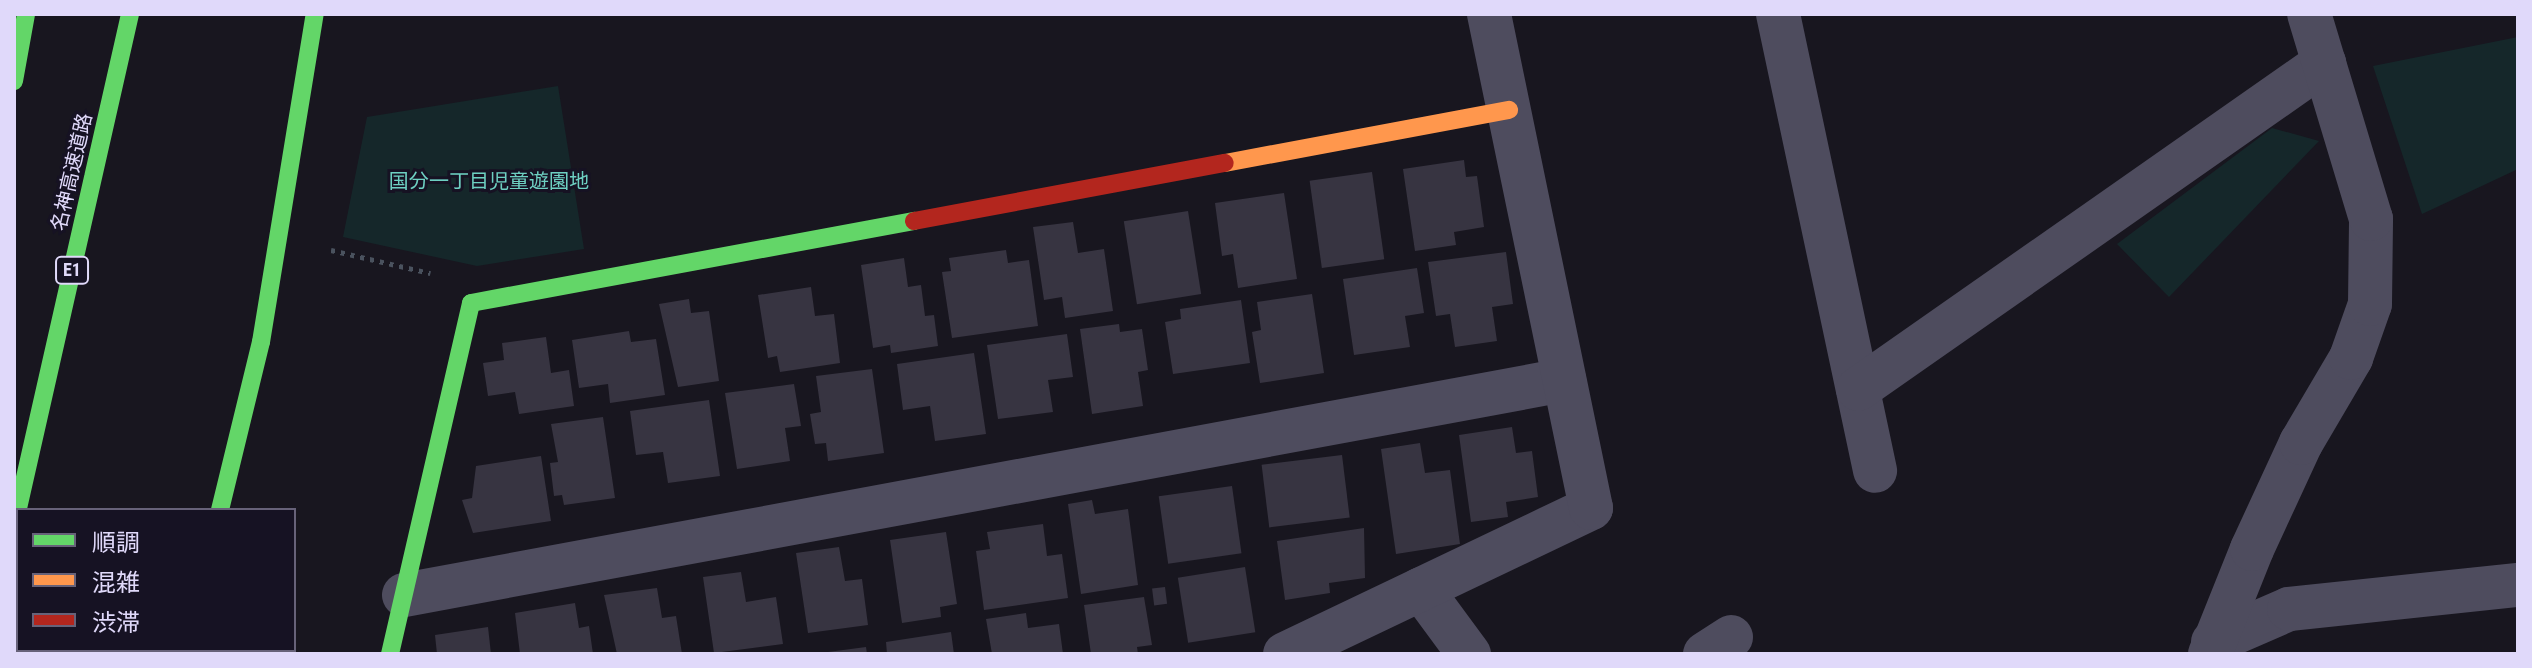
<!DOCTYPE html>
<html>
<head>
<meta charset="utf-8">
<style>
  body { margin:0 }
  #map { position:relative; width:2532px; height:668px; overflow:hidden; background:#18161f; font-family:"Roboto Condensed","Noto Sans JP",sans-serif }
  div>[style] { position:absolute }
  .green>* { inset:0; background:#15272a }
  .building>* { inset:0; background:#373441; transform-origin:0 0 }
  .path>* { height:5px; margin-top:-2.5px; transform-origin:0; background:repeating-linear-gradient(90deg,#4a525e 0 4px,transparent 0 10px) }
  .street>* { height:44px; margin:-22px; padding:0 22px; transform-origin:22px; border-radius:22px; background:#4e4c5e }
  .fast>* { height:18px; margin:-9px; padding:0 9px; transform-origin:9px; border-radius:9px; background:#63d668 }
  .slow>* { height:18px; margin:-9px; padding:0 9px; transform-origin:9px; border-radius:9px; background:#ff974d }
  .jam>* { height:18px; margin:-9px; padding:0 9px; transform-origin:9px; border-radius:9px; background:#b3261e }
  span { translate:-50% -50%; white-space:nowrap; text-align:center; line-height:1.15; -webkit-text-stroke:6px #161223; paint-order:stroke }
  .shield-label span { padding:2px 6px; background:#161223; border:2px solid; border-radius:6px; -webkit-text-stroke-width:0 }
  .shield-label { font-size:18px; color:#e0d9fa; font-weight:700 }
  .street-label { font-size:20px; color:#e0d9fa }
  .park-label { font-size:20px; color:#6ed0c2 }
  .frame { position:absolute; inset:0; border:16px solid #e0d9fa; pointer-events:none }
  .legend { position:absolute; left:16px; top:508px; width:280px; height:144px; box-sizing:border-box; background:#161223; border:2px solid #676279; margin:0; padding:10px 14px; list-style:none; font-size:24px; color:#e0d9fa }
  .legend li { display:flex; align-items:center; gap:16px; height:40px }
  .legend b { width:40px; border:2px solid #676279 }
</style>
</head>
<body>
<div id="map">
  <div class="green">
    <i style="clip-path:polygon(2518px 37px,2518px 169px,2422px 214px,2373px 66px)"></i>
    <i style="clip-path:polygon(558px 86px,584px 249px,477px 266px,343px 237px,367px 117px)"></i>
    <i style="clip-path:polygon(2272px 128px,2319px 141px,2169px 297px,2117px 244px)"></i>
  </div>
  <div class="building">
    <i style="clip-path:polygon(1464px 160px,1466px 177px,1477px 176px,1484px 227px,1454px 232px,1456px 245px,1415px 251px,1403px 169px)"></i>
    <i style="left:1372px;top:172px;width:88px;height:63px;rotate:82deg"></i>
    <i style="clip-path:polygon(1284px 193px,1297px 279px,1238px 288px,1233px 254px,1222px 256px,1215px 203px)"></i>
    <i style="left:1188px;top:211px;width:84px;height:65px;rotate:81deg"></i>
    <i style="clip-path:polygon(1073px 222px,1078px 253px,1104px 249px,1113px 311px,1065px 318px,1062px 297px,1044px 300px,1033px 227px)"></i>
    <i style="clip-path:polygon(1006px 250px,1008px 263px,1029px 260px,1038px 326px,952px 338px,942px 272px,951px 271px,949px 258px)"></i>
    <i style="clip-path:polygon(1506px 252px,1513px 304px,1492px 307px,1497px 341px,1455px 347px,1450px 314px,1436px 316px,1428px 262px)"></i>
    <i style="clip-path:polygon(904px 258px,908px 287px,921px 285px,925px 316px,934px 315px,938px 346px,891px 353px,890px 345px,873px 348px,861px 265px)"></i>
    <i style="clip-path:polygon(1417px 268px,1424px 313px,1405px 316px,1410px 347px,1354px 355px,1343px 279px)"></i>
    <i style="clip-path:polygon(811px 287px,815px 316px,834px 314px,840px 363px,780px 372px,777px 356px,768px 358px,758px 295px)"></i>
    <i style="clip-path:polygon(1312px 294px,1324px 373px,1260px 383px,1252px 332px,1261px 330px,1257px 302px)"></i>
    <i style="clip-path:polygon(689px 299px,691px 313px,709px 311px,719px 381px,678px 387px,659px 304px)"></i>
    <i style="clip-path:polygon(1241px 300px,1250px 363px,1173px 374px,1165px 322px,1181px 319px,1180px 309px)"></i>
    <i style="clip-path:polygon(1119px 324px,1120px 332px,1142px 329px,1148px 370px,1138px 372px,1143px 406px,1092px 414px,1080px 329px)"></i>
    <i style="clip-path:polygon(629px 331px,631px 342px,656px 339px,665px 395px,610px 403px,608px 384px,579px 388px,572px 340px)"></i>
    <i style="clip-path:polygon(1067px 334px,1073px 377px,1048px 380px,1053px 412px,998px 419px,987px 345px)"></i>
    <i style="clip-path:polygon(546px 337px,551px 373px,569px 370px,574px 406px,519px 414px,515px 392px,488px 396px,483px 363px,504px 360px,502px 343px)"></i>
    <i style="clip-path:polygon(974px 353px,986px 434px,935px 441px,930px 406px,903px 410px,897px 364px)"></i>
    <i style="clip-path:polygon(872px 369px,884px 453px,828px 461px,826px 443px,815px 444px,810px 414px,821px 412px,816px 376px)"></i>
    <i style="clip-path:polygon(794px 384px,801px 426px,785px 428px,790px 461px,737px 469px,725px 393px)"></i>
    <i style="clip-path:polygon(709px 400px,720px 476px,668px 483px,663px 452px,636px 455px,630px 411px)"></i>
    <i style="clip-path:polygon(603px 417px,615px 498px,564px 505px,562px 495px,554px 496px,550px 463px,558px 462px,551px 424px)"></i>
    <i style="clip-path:polygon(1512px 427px,1516px 453px,1532px 451px,1538px 497px,1506px 502px,1508px 517px,1471px 522px,1459px 435px)"></i>
    <i style="clip-path:polygon(1420px 443px,1425px 473px,1450px 470px,1460px 544px,1396px 554px,1381px 449px)"></i>
    <i style="left:1342px;top:455px;width:63px;height:81px;rotate:83deg"></i>
    <i style="clip-path:polygon(541px 456px,551px 521px,473px 533px,462px 500px,472px 498px,476px 466px)"></i>
    <i style="left:1232px;top:486px;width:68px;height:74px;rotate:82deg"></i>
    <i style="clip-path:polygon(1092px 500px,1095px 514px,1128px 509px,1138px 585px,1081px 594px,1068px 504px)"></i>
    <i style="clip-path:polygon(1043px 524px,1047px 556px,1062px 554px,1068px 598px,984px 610px,976px 551px,990px 549px,987px 532px)"></i>
    <i style="clip-path:polygon(1364px 528px,1365px 578px,1329px 583px,1330px 593px,1285px 600px,1277px 541px)"></i>
    <i style="clip-path:polygon(946px 532px,957px 604px,940px 607px,941px 617px,902px 623px,890px 540px)"></i>
    <i style="clip-path:polygon(839px 547px,845px 581px,862px 579px,868px 625px,808px 633px,796px 553px)"></i>
    <i style="left:1245px;top:567px;width:66px;height:68px;rotate:81deg"></i>
    <i style="clip-path:polygon(741px 572px,746px 602px,776px 597px,783px 644px,714px 653px,703px 577px)"></i>
    <i style="left:1165px;top:587px;width:17px;height:13px;rotate:83deg"></i>
    <i style="clip-path:polygon(657px 588px,662px 618px,676px 616px,682px 654px,617px 654px,604px 595px)"></i>
    <i style="clip-path:polygon(1144px 597px,1152px 645px,1137px 647px,1138px 654px,1091px 654px,1084px 605px)"></i>
    <i style="clip-path:polygon(575px 603px,579px 628px,589px 626px,593px 654px,520px 654px,515px 613px)"></i>
    <i style="clip-path:polygon(1026px 613px,1028px 628px,1059px 624px,1063px 654px,992px 654px,986px 619px)"></i>
    <i style="clip-path:polygon(488px 627px,491px 654px,437px 654px,435px 635px)"></i>
    <i style="clip-path:polygon(951px 632px,954px 654px,887px 654px,886px 642px)"></i>
    <i style="clip-path:polygon(866px 647px,867px 654px,828px 654px,828px 652px)"></i>
  </div>
  <div class="path">
    <i style="left:331px;top:250px;width:102px;rotate:13.1deg"></i>
  </div>
  <div class="street">
    <i style="left:1778px;top:14px;width:467px;rotate:78deg"></i>
    <i style="left:1858px;top:389px;width:569px;rotate:-34.98deg"></i>
    <i style="left:1421px;top:589px;width:81px;rotate:53.6deg"></i>
    <i style="left:404px;top:595px;width:1180px;rotate:-10.5deg"></i>
    <i style="left:2213px;top:642px;width:83px;rotate:-23.5deg"></i>
    <i style="left:2289px;top:609px;width:230px;rotate:-6deg"></i>
    <i style="left:1285px;top:654px;width:339px;rotate:-25.5deg"></i>
    <i style="left:1591px;top:508px;width:504px;rotate:-101.67deg"></i>
    <i style="left:1705px;top:654px;width:31px;rotate:-33deg"></i>
    <i style="left:2210px;top:654px;width:113px;rotate:-68.2deg"></i>
    <i style="left:2252px;top:549px;width:117px;rotate:-65.2deg"></i>
    <i style="left:2301px;top:443px;width:99px;rotate:-59.5deg"></i>
    <i style="left:2351px;top:358px;width:57px;rotate:-70.6deg"></i>
    <i style="left:2370px;top:304px;width:85px;rotate:-89.3deg"></i>
    <i style="left:2371px;top:219px;width:214px;rotate:-106.8deg"></i>
  </div>
  <div class="fast">
    <i style="left:14px;top:81px;width:68px;rotate:-79.8deg"></i>
    <i style="left:220px;top:510px;width:173px;rotate:-76.3deg"></i>
    <i style="left:261px;top:342px;width:332px;rotate:-80.7deg"></i>
    <i style="left:14px;top:526px;width:525px;rotate:-77.23deg"></i>
    <i style="left:390px;top:654px;width:360px;rotate:-77deg"></i>
    <i style="left:471px;top:303px;width:451px;rotate:-10.5deg"></i>
  </div>
  <div class="slow">
    <i style="left:1225px;top:163px;width:289px;rotate:-10.6deg"></i>
    <i style="left:185px;top:654px;width:4px;rotate:-76deg"></i>
  </div>
  <div class="jam">
    <i style="left:914px;top:221px;width:316px;rotate:-10.6deg"></i>
  </div>
  <div class="shield-label">
    <span style="left:72px;top:270px">E1</span>
  </div>
  <div class="street-label">
    <span style="left:72px;top:172px;rotate:-77deg">名神高速道路</span>
  </div>
  <div class="park-label">
    <span style="left:489px;top:181px">国分一丁目児童遊園地</span>
  </div>
  <div class="frame"></div>
  <ul class="legend">
  <li><b style="height:10px;background:#63d668"></b>順調</li>
  <li><b style="height:10px;background:#ff974d"></b>混雑</li>
  <li><b style="height:10px;background:#b3261e"></b>渋滞</li>
  </ul>
</div>
</body>
</html>
